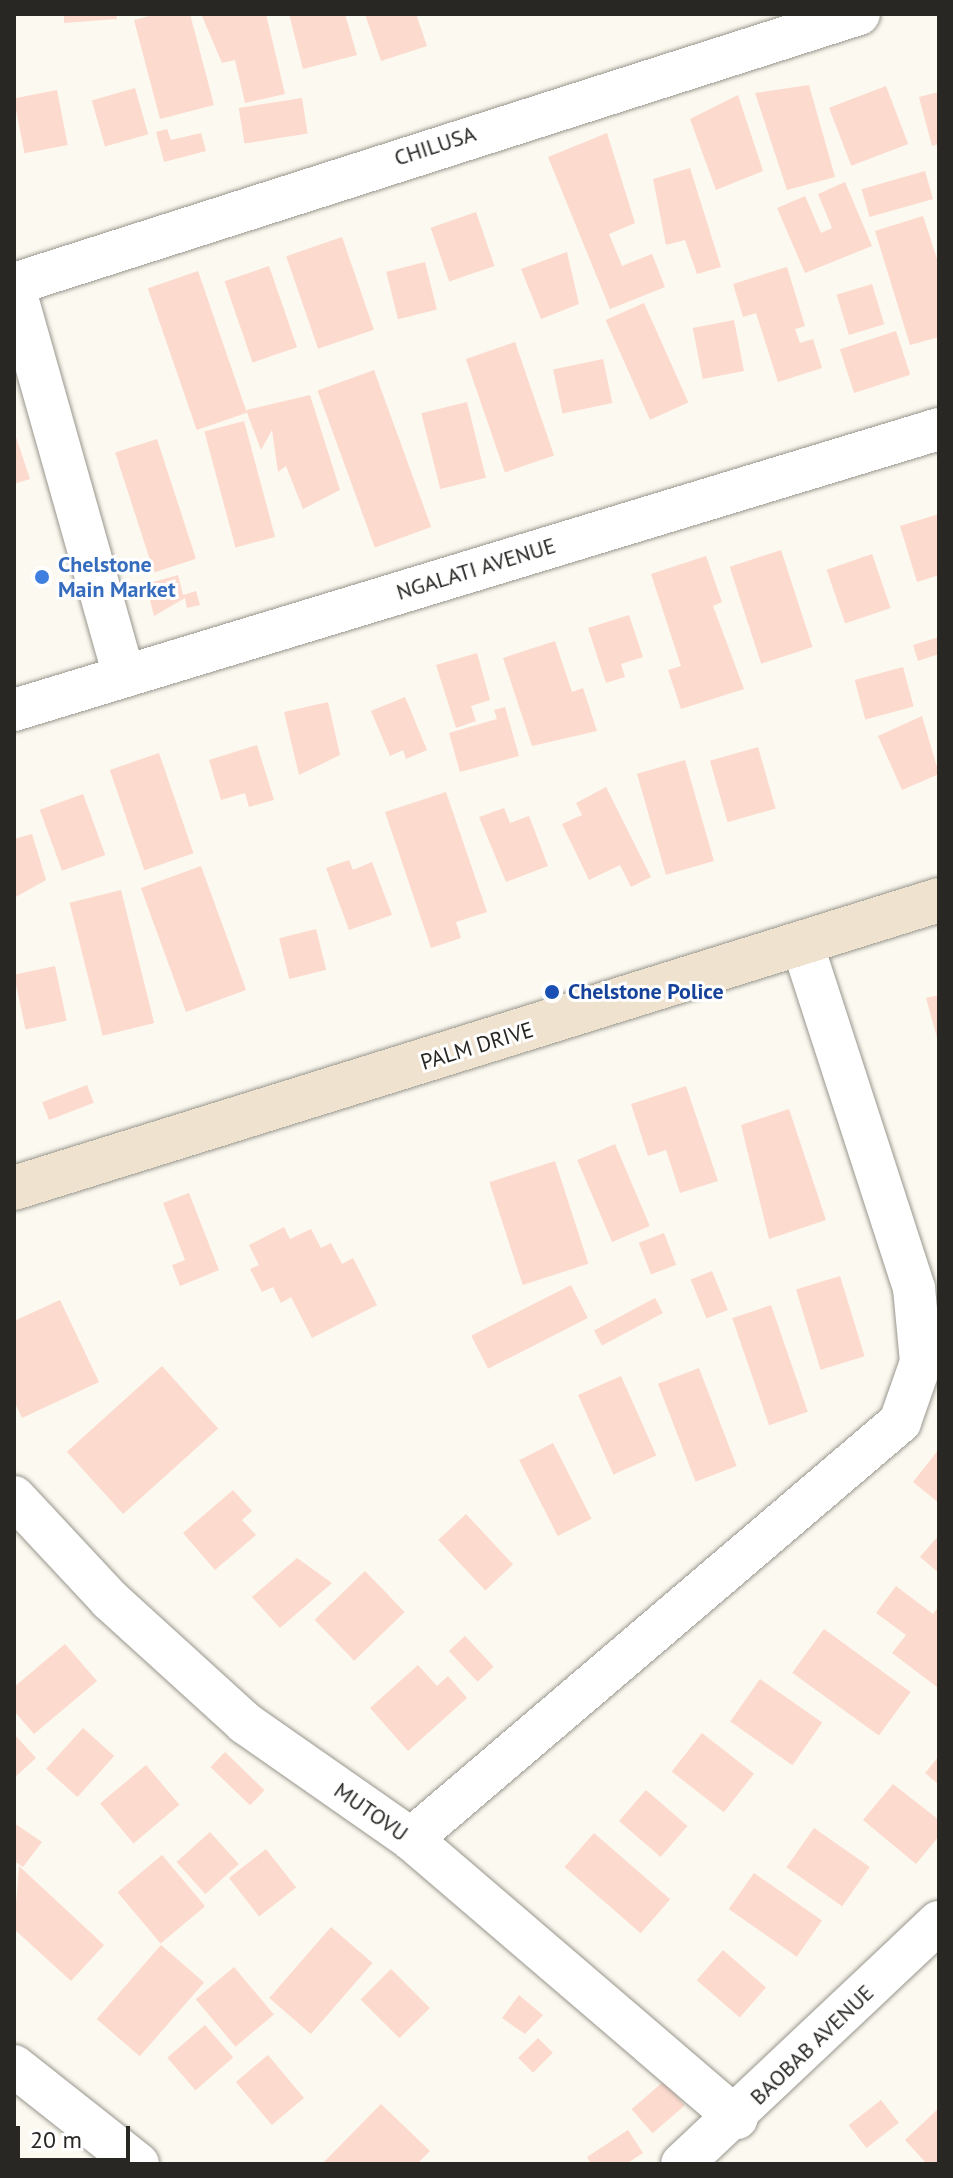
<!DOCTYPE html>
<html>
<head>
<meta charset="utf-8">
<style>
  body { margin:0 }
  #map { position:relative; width:953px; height:2178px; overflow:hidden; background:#fcf9f0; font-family:"PT Sans",sans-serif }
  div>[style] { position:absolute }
  .building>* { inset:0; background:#fddace; transform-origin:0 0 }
  .roads { filter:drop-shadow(0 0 2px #98968d) drop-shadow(0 0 2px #98968d) }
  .street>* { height:42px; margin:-21px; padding:0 21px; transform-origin:21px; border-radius:21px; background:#fff }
  .secondary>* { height:44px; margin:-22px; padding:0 22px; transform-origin:22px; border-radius:22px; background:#efe2cf }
  .dots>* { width:22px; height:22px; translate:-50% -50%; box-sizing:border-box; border:4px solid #fff; border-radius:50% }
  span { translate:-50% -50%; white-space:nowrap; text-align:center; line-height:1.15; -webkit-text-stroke:6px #fff; paint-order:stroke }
  .street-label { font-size:22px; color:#282724 }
  .shop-label { font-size:22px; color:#366cbe; font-weight:700 }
  .left { translate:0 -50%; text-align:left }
  .transit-label { font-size:22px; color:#164399; font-weight:700 }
  .frame { position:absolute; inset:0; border:16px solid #282724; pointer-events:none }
  .scale { position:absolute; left:16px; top:2126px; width:114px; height:36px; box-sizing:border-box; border:4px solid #282724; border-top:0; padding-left:10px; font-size:24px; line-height:28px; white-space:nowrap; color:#282724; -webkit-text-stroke:6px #fff; paint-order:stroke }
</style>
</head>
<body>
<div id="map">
  <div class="building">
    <i style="clip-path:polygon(64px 14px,116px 14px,117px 19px,64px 23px)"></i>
    <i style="clip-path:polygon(156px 14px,190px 14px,214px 105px,160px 119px,134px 20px)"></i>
    <i style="clip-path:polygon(266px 14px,285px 94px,245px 103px,235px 60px,222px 63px,202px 16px)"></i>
    <i style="clip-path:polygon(289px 14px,345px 14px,357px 55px,303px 69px)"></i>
    <i style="clip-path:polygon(365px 14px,416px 14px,427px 46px,381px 61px)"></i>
    <i style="clip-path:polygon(809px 85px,835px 177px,787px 190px,755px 93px)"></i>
    <i style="left:886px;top:86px;width:62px;height:61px;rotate:69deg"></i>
    <i style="left:135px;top:88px;width:48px;height:45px;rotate:74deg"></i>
    <i style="left:57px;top:90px;width:56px;height:44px;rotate:79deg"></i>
    <i style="clip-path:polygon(939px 92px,939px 144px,932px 146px,919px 97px)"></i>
    <i style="clip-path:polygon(738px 95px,763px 171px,716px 190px,690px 119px)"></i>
    <i style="left:302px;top:98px;width:36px;height:64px;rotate:81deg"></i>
    <i style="clip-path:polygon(167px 129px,171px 140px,201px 133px,206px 151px,164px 162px,156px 132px)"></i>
    <i style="clip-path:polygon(607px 133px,635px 223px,609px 234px,622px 266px,652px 254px,665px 287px,610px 309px,548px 157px)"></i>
    <i style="clip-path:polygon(690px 168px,721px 267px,697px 274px,685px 240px,666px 245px,653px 179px)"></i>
    <i style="left:925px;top:171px;width:29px;height:66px;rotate:74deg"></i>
    <i style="clip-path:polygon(845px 182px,872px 246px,805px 273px,777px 208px,805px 196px,821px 233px,832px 228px,818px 194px)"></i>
    <i style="left:476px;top:212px;width:57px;height:48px;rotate:71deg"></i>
    <i style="clip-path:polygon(923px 216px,939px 265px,939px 337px,910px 345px,875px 231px)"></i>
    <i style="left:342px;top:237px;width:98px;height:59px;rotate:71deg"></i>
    <i style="clip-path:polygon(567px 252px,579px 304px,541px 319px,521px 269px)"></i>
    <i style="left:425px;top:262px;width:49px;height:40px;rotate:76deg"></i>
    <i style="left:269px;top:266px;width:86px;height:47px;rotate:71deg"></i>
    <i style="clip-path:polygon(787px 267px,805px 326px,795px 329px,800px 343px,813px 339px,822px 368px,778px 382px,756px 313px,743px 317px,733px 284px)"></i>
    <i style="left:198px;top:271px;width:150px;height:53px;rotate:71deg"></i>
    <i style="left:872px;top:284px;width:42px;height:37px;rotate:73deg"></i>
    <i style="left:644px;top:303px;width:109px;height:42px;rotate:66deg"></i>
    <i style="left:734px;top:320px;width:52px;height:42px;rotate:79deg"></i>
    <i style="left:896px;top:331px;width:46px;height:59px;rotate:72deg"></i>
    <i style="left:515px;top:342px;width:120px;height:52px;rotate:71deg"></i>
    <i style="left:603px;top:359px;width:45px;height:51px;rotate:78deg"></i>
    <i style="left:374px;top:370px;width:167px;height:60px;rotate:70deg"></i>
    <i style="clip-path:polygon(310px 395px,340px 490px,303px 509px,286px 466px,278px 472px,272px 430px,261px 450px,246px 410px)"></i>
    <i style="left:467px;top:402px;width:78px;height:47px;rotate:76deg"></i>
    <i style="left:244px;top:421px;width:120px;height:41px;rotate:75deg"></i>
    <i style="clip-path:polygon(14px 431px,30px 479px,14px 484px)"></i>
    <i style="left:157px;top:439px;width:126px;height:44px;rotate:72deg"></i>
    <i style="clip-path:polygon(939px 514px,939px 575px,917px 582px,900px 526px)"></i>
    <i style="left:781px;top:550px;width:102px;height:54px;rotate:72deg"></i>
    <i style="left:872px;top:554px;width:57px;height:48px;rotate:71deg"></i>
    <i style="clip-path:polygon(706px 556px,722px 602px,713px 606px,744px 689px,681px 709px,668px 670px,681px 666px,651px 574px)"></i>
    <i style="clip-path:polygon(178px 575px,183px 595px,196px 591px,200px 605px,187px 608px,185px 598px,154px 616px,146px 584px)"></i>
    <i style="clip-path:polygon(629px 615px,643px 657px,621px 664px,625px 677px,606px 683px,588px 628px)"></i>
    <i style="clip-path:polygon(939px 637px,939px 654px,918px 661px,913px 645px)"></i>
    <i style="clip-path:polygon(555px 641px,572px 692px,583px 688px,597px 731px,532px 746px,503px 658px)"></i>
    <i style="clip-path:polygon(477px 653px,490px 700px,471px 706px,476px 721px,456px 728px,436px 665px)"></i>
    <i style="left:903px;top:667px;width:41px;height:50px;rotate:75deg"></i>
    <i style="clip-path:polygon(405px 697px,427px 750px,406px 759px,403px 750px,390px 756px,371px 711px)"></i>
    <i style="clip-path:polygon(328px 702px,340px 755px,299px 775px,284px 712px)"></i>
    <i style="clip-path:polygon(505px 707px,519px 756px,460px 772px,449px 733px,497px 719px,494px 710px)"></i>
    <i style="clip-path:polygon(922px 716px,939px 774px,902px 790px,878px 736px)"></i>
    <i style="clip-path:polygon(257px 745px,274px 800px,249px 807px,245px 793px,221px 800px,209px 760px)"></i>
    <i style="left:758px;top:747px;width:64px;height:50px;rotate:74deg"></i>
    <i style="left:159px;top:753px;width:106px;height:52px;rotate:71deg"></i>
    <i style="left:685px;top:760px;width:105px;height:50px;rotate:74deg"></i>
    <i style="clip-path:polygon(606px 787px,651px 877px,631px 887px,620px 865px,589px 880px,562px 824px,582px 815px,576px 803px)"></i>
    <i style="clip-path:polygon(446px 792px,487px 912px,456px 922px,461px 938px,431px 948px,385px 812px)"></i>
    <i style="left:83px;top:794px;width:65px;height:46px;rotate:70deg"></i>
    <i style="clip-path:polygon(504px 808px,510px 823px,529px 816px,548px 866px,506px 882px,479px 817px)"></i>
    <i style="clip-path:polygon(32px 834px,46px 880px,14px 898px,14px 839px)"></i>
    <i style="clip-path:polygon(349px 860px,353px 870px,372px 862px,392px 915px,349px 930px,326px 868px)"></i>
    <i style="left:201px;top:866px;width:132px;height:64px;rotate:70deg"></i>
    <i style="left:121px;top:890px;width:137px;height:53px;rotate:76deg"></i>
    <i style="left:316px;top:929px;width:42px;height:38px;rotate:76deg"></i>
    <i style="left:55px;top:966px;width:56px;height:42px;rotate:78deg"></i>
    <i style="clip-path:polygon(939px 995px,939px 1040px,938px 1041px,926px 998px)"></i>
    <i style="left:87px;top:1085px;width:19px;height:48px;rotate:69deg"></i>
    <i style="clip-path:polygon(686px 1086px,718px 1181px,680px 1193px,666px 1150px,648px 1156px,631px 1104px)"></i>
    <i style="clip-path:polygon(789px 1109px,826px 1220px,769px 1239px,741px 1125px)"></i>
    <i style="left:615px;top:1144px;width:89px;height:41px;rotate:67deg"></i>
    <i style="left:555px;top:1161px;width:108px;height:69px;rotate:72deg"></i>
    <i style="clip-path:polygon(189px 1193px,219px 1270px,180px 1286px,172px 1265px,185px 1260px,163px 1203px)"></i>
    <i style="clip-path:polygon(284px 1227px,290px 1239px,311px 1229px,321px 1248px,331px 1243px,342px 1264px,353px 1258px,377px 1305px,312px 1338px,291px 1297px,281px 1303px,273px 1287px,262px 1292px,250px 1269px,259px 1265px,249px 1245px)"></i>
    <i style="left:664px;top:1233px;width:34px;height:27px;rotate:69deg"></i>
    <i style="left:712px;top:1271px;width:42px;height:23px;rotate:68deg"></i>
    <i style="left:840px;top:1276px;width:84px;height:46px;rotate:73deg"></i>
    <i style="left:571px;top:1285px;width:37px;height:112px;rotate:63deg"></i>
    <i style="left:655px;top:1298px;width:17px;height:69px;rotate:62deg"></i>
    <i style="clip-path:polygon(60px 1300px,99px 1382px,22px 1418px,14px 1401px,14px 1321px)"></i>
    <i style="left:771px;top:1305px;width:113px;height:41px;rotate:71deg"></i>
    <i style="left:162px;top:1366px;width:84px;height:128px;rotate:48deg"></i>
    <i style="left:699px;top:1368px;width:105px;height:44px;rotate:69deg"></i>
    <i style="left:621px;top:1376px;width:87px;height:47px;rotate:66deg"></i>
    <i style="left:553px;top:1443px;width:85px;height:38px;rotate:63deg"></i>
    <i style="clip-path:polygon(939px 1449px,939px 1503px,913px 1482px)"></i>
    <i style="clip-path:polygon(233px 1490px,252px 1511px,242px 1520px,256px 1535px,215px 1570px,183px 1533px)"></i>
    <i style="left:466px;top:1514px;width:69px;height:38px;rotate:47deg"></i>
    <i style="clip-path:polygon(939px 1535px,939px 1573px,920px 1557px)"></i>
    <i style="clip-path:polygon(297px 1558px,332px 1583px,280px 1628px,252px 1597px)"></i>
    <i style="left:365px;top:1571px;width:57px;height:70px;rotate:46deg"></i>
    <i style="clip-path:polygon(896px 1586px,933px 1614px,939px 1606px,937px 1687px,892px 1653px,906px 1635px,876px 1613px)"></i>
    <i style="left:824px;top:1629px;width:107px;height:54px;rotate:36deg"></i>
    <i style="left:465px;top:1636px;width:42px;height:22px;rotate:47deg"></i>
    <i style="clip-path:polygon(65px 1644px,97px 1681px,34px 1734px,14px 1711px,14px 1687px)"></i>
    <i style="clip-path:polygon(418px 1665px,437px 1686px,448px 1676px,467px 1698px,408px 1751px,370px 1708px)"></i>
    <i style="left:760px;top:1679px;width:76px;height:52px;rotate:35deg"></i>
    <i style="left:83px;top:1728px;width:42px;height:55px;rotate:42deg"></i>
    <i style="left:702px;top:1733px;width:66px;height:49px;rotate:38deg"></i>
    <i style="clip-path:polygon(14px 1734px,36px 1758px,14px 1778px)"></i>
    <i style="left:225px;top:1752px;width:55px;height:21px;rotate:44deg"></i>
    <i style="clip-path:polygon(939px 1756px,939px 1785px,925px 1773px)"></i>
    <i style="left:146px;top:1765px;width:52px;height:60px;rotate:50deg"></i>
    <i style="clip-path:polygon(893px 1784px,939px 1820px,939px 1836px,916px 1864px,863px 1820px)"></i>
    <i style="left:646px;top:1790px;width:55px;height:41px;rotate:41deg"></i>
    <i style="clip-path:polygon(14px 1823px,42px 1842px,23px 1867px,14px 1861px)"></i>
    <i style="left:814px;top:1828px;width:68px;height:48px;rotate:35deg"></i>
    <i style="left:210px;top:1832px;width:43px;height:45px;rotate:48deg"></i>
    <i style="left:594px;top:1833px;width:101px;height:45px;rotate:41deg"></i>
    <i style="left:266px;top:1849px;width:49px;height:47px;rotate:52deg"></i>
    <i style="left:162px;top:1855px;width:67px;height:58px;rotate:50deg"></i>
    <i style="clip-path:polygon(19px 1866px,104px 1945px,71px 1981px,14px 1929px)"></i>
    <i style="left:754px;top:1873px;width:83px;height:44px;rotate:35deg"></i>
    <i style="left:331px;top:1927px;width:55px;height:94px;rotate:41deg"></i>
    <i style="left:161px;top:1945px;width:57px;height:98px;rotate:41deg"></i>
    <i style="left:723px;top:1950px;width:57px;height:40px;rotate:41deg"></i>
    <i style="left:234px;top:1967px;width:62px;height:50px;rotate:50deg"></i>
    <i style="left:391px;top:1969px;width:55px;height:43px;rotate:45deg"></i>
    <i style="clip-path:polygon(519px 1995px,543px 2015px,525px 2034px,502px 2018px)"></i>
    <i style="left:205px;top:2025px;width:43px;height:50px;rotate:49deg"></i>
    <i style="left:538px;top:2038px;width:21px;height:28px;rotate:45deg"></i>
    <i style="left:268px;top:2055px;width:56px;height:42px;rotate:50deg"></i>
    <i style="left:664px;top:2081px;width:32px;height:43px;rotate:49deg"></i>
    <i style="left:881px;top:2100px;width:29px;height:41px;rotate:52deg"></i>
    <i style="clip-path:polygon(381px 2104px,430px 2151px,417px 2164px,322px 2164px)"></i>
    <i style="clip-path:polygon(939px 2108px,939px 2164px,927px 2164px,905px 2140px)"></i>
    <i style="clip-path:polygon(628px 2130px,643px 2153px,626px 2164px,591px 2164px,587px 2157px)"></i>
  </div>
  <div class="roads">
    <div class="street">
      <i style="left:14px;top:284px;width:887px;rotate:-17.72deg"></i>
      <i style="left:14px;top:287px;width:404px;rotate:74.2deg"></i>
      <i style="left:14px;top:710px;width:967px;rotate:-16.9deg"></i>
      <i style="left:14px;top:1497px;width:141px;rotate:47deg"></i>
      <i style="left:110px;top:1600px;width:183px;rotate:42.3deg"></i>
      <i style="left:245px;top:1723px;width:203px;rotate:34.9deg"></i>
      <i style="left:411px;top:1839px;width:429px;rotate:40.6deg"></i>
      <i style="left:411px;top:1839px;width:643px;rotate:-40.46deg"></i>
      <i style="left:900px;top:1422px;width:64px;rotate:-70.7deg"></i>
      <i style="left:921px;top:1362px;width:74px;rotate:-95.4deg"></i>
      <i style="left:914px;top:1288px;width:360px;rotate:-108deg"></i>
      <i style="left:14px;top:2066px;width:158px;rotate:38.3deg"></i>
      <i style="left:682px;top:2164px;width:353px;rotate:-43.3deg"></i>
    </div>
    <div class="secondary">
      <i style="left:14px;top:1188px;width:969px;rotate:-17.29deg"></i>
    </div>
  </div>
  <div class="dots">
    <i style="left:42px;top:577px;background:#3f7fe0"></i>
    <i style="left:552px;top:992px;background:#1a4fb4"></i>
  </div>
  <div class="street-label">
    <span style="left:435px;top:146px;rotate:-18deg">CHILUSA</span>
    <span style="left:476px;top:569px;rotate:-17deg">NGALATI AVENUE</span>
    <span style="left:477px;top:1046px;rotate:-17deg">PALM DRIVE</span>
    <span style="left:371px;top:1812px;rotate:35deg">MUTOVU</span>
    <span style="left:812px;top:2045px;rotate:-44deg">BAOBAB AVENUE</span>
  </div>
  <div class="shop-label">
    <span class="left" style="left:58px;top:577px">Chelstone<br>Main Market</span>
  </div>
  <div class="transit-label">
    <span class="left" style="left:568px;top:992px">Chelstone Police</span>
  </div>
  <div class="frame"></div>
  <div class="scale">20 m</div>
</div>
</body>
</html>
